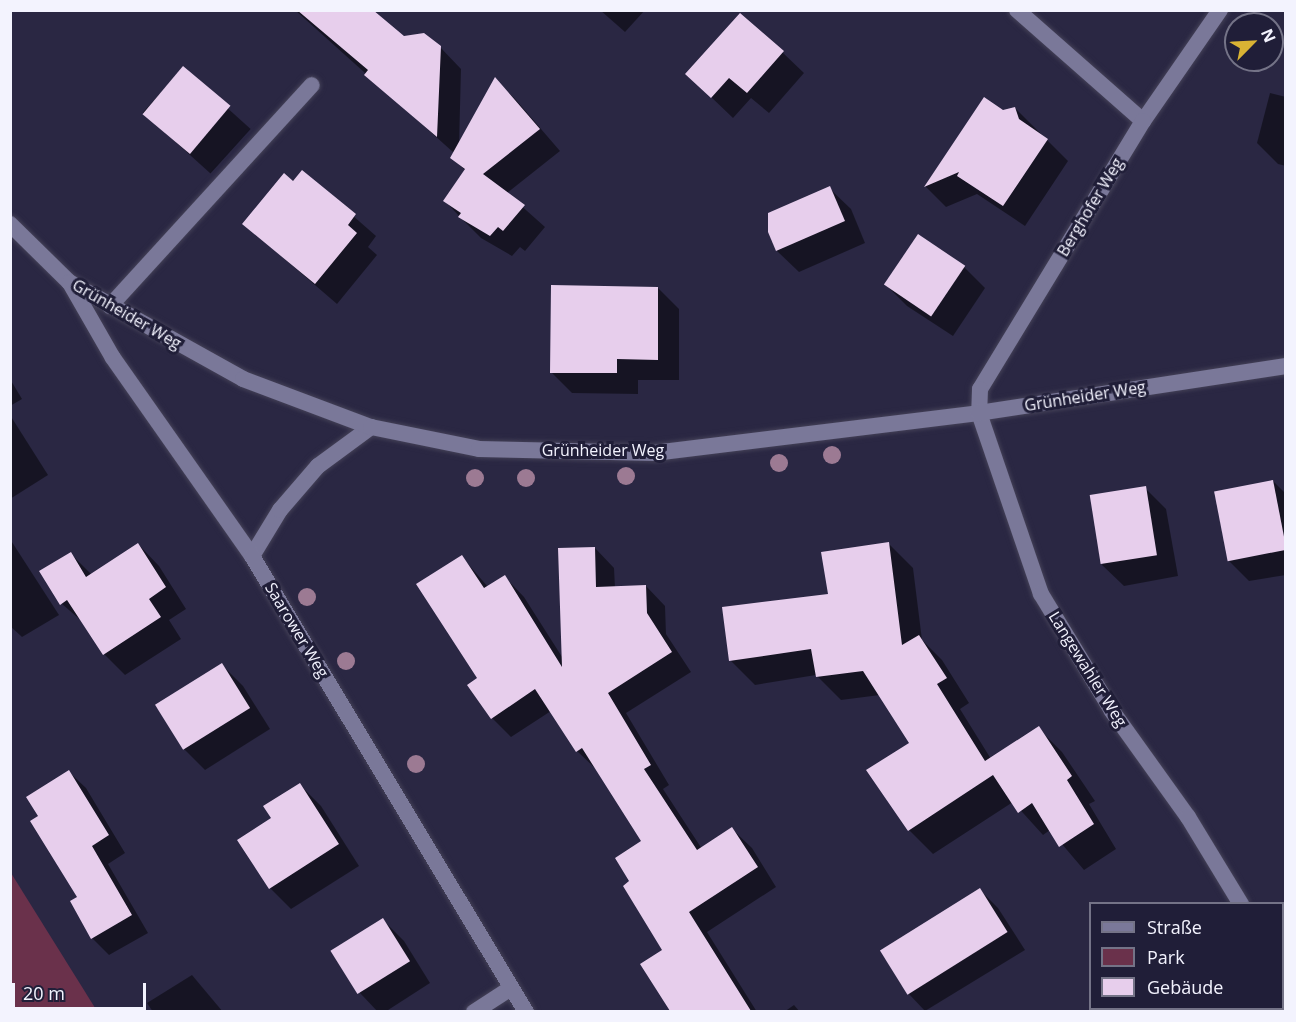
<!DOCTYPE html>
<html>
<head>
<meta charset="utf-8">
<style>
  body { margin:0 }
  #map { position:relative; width:1296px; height:1022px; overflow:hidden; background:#2a2743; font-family:"Open Sans",sans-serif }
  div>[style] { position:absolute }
  .green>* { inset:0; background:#6a314b }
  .shadow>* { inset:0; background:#0007; transform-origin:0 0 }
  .building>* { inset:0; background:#e7ceec; transform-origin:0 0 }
  .roads { filter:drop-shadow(0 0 2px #444157) drop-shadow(0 0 2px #444157) }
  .service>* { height:16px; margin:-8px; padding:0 8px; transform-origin:8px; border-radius:8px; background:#7a7899 }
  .minor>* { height:16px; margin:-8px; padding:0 8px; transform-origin:8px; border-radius:8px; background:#7a7899 }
  .trees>* { width:18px; height:18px; margin:-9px; border-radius:50%; background:#9c7a93 }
  span { translate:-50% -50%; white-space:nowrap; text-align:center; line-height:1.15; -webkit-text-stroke:6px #201e38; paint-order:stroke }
  .street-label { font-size:16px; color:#f3f3fe }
  .frame { position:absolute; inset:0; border:12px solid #f3f3fe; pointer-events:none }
  .legend { position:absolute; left:1089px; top:902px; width:195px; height:108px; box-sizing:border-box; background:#201e38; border:2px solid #747387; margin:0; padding:8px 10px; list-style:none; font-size:18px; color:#f3f3fe }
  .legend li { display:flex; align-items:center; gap:12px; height:30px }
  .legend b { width:30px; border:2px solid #747387 }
  .north { position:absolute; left:1224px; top:12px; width:60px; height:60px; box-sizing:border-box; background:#201e38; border:2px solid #747387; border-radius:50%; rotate:66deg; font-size:16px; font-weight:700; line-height:24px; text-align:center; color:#f3f3fe }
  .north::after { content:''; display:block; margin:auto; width:21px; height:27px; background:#d9b334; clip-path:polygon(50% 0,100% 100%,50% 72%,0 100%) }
  .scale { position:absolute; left:12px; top:983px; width:134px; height:27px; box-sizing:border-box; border:3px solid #f3f3fe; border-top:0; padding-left:8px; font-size:18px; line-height:21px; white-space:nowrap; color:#f3f3fe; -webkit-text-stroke:4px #201e38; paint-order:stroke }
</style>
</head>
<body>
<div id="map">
  <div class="green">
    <i style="clip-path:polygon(10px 873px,11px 873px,97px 1011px,11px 1011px)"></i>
  </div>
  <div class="shadow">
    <i style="clip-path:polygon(295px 10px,373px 10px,403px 37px,440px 47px,461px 69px,459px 146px,495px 79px,516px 100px,560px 151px,507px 193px,545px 227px,525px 251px,520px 247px,512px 256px,481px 238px,460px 217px,445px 201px,466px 171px,452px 158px,454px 153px)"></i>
    <i style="clip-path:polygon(600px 10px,645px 10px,625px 32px)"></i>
    <i style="clip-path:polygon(782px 52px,804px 73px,769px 113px,751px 98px,733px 118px,687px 74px)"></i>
    <i style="left:183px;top:68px;width:91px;height:60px;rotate:42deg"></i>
    <i style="clip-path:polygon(1270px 93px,1286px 97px,1286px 166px,1278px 164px,1257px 143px)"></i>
    <i style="clip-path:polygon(985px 99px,1003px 111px,1015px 108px,1068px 161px,1025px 226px,977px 194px,946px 207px,926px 187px)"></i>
    <i style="clip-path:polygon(303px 172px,376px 236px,368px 247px,377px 255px,337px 304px,244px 224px)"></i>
    <i style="clip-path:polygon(829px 188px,851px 209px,865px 243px,799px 272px,777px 251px,770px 232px)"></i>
    <i style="clip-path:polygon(918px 236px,964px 267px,985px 288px,953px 336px,907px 306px,886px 285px)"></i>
    <i style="clip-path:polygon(658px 288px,679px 309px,679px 380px,638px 380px,638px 394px,572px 393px,551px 372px)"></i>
    <i style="clip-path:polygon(10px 379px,22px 399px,10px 406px)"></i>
    <i style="clip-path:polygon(10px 415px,48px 475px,10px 499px)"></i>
    <i style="clip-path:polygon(1273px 481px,1286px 494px,1286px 575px,1249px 581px,1228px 560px)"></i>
    <i style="clip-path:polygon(1145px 488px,1166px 509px,1178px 576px,1124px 586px,1102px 565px)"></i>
    <i style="clip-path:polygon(10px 539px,59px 615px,22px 637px,10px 626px)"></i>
    <i style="clip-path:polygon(138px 544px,159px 566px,186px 609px,169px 620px,181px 639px,125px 675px,104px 654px,84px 623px,62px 604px,71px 554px,92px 575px)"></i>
    <i style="clip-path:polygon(889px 544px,913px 568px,922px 640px,942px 660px,969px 703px,960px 709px,991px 759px,1038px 728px,1062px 752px,1095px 801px,1089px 804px,1116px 849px,1084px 870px,1050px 830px,1043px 835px,1013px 802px,933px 854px,909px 830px,911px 743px,880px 695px,841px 700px,816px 675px,755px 685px,731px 661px,830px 596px)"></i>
    <i style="clip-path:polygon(595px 548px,614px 568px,615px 588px,646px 586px,665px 606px,666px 634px,691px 672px,626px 713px,669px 785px,663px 789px,702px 849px,732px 829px,752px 848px,776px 887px,707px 932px,757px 1012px,672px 1012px,642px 965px,664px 951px,643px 842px,597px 770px,577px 751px,551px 711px,511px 737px,492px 718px,479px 679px,462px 557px,488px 587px,505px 577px,524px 597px,564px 660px)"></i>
    <i style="clip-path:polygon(222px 665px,243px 686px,270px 729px,205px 770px,184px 749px)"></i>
    <i style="clip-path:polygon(69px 772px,86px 788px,125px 853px,108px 864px,148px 933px,109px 955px,92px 938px,79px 897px)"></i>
    <i style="clip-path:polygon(300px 785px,321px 806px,359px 866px,291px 909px,270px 888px,273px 819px)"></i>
    <i style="clip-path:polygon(980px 890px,998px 908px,1025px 950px,925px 1011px,907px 992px)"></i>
    <i style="clip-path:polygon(383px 920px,404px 941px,430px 983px,385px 1012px,378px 1012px,360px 993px,333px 951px)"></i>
    <i style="clip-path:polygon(192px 975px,223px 1012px,153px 1012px,147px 1003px)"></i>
    <i style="clip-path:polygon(794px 1005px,800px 1012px,784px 1012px)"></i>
    <i style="left:1110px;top:1008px;width:73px;height:4px"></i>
  </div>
  <div class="building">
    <i style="clip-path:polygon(297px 10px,373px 10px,404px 36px,424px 33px,441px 46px,437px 137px,364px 75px,368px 70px)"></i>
    <i style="clip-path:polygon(740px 13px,784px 51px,747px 93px,729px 78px,711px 98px,685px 74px)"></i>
    <i style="left:183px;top:66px;width:62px;height:63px;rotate:40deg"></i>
    <i style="clip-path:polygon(495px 77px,540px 129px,483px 174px,525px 205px,503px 231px,498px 227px,490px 236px,458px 217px,461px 213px,443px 201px,465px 169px,450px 158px)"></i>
    <i style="clip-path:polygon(984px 97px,1003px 110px,1015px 107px,1019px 119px,1048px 139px,1003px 206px,957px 176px,959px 172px,924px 187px)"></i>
    <i style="clip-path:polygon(302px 170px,356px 214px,348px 225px,357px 233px,315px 284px,242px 224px,284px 173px,293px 181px)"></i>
    <i style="clip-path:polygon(830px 186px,845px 221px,776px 251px,768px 232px,768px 213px)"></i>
    <i style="left:918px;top:234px;width:57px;height:61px;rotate:34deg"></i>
    <i style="clip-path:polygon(551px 285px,658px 287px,658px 360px,617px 359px,617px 373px,550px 373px)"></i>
    <i style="left:1273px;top:480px;width:71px;height:60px;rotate:79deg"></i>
    <i style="left:1146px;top:486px;width:70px;height:57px;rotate:81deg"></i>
    <i style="clip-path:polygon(889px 542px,902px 645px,919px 635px,947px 678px,937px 684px,985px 761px,1039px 726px,1072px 776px,1067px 780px,1094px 824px,1059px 847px,1032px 803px,1018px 813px,993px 775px,908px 831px,866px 770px,909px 743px,863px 671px,816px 677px,811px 649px,729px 661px,722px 607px,828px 594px,821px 552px)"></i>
    <i style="clip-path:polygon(138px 543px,166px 587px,149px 599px,161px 617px,103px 655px,67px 600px,60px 605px,39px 571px,71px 552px,86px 577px)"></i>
    <i style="clip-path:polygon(595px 547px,596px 587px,646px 585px,647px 613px,672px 652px,608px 693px,651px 765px,644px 769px,697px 850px,732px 827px,758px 867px,689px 912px,751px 1011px,670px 1011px,640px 964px,662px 950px,623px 886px,629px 881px,615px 858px,641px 841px,582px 748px,576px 752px,535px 689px,491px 719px,467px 685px,477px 678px,416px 584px,462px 555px,484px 588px,505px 575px,562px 667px,558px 548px)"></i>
    <i style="left:222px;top:663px;width:53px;height:79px;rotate:58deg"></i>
    <i style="clip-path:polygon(69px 770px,109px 835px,92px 846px,132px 915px,91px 939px,70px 901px,77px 897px,30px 821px,38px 816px,26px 797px)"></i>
    <i style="clip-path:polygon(300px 783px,339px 844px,269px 889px,237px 840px,271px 818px,263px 806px)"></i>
    <i style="left:980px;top:888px;width:52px;height:118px;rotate:58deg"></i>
    <i style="left:383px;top:918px;width:51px;height:62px;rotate:58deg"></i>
  </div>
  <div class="roads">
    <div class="service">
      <i style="left:110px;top:306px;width:299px;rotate:-47.6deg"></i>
      <i style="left:252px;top:556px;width:54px;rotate:-58.7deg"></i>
      <i style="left:280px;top:510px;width:58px;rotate:-49.2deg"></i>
      <i style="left:318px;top:466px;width:66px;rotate:-36.3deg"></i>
      <i style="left:474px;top:1012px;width:44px;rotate:-33deg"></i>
    </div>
    <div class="minor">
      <i style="left:1017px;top:10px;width:168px;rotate:41.4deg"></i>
      <i style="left:1220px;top:10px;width:135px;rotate:124.7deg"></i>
      <i style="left:1143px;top:121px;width:314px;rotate:121.3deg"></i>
      <i style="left:980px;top:389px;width:24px;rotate:92deg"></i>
      <i style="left:979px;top:413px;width:191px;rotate:71.1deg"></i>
      <i style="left:1041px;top:594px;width:137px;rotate:58.7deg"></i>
      <i style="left:1112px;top:711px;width:130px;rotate:54.4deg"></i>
      <i style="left:1188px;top:817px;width:102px;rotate:58.7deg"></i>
      <i style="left:10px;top:224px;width:83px;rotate:44.5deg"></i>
      <i style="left:69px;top:282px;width:199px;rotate:29.1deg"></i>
      <i style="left:243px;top:379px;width:137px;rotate:20.6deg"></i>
      <i style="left:371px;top:427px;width:110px;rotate:11.5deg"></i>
      <i style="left:479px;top:449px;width:175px;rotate:1.3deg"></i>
      <i style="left:654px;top:453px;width:327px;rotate:-7deg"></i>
      <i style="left:979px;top:413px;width:311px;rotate:-8.7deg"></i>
      <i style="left:70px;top:283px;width:86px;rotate:60.2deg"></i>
      <i style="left:113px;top:358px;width:242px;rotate:54.9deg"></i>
      <i style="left:252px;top:556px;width:532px;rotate:59deg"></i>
      <i style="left:1282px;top:970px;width:6px;rotate:51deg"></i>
    </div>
  </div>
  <div class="trees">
    <i style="left:832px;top:455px"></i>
    <i style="left:779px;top:463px"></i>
    <i style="left:626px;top:476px"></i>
    <i style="left:475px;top:478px"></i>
    <i style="left:526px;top:478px"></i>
    <i style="left:307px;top:597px"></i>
    <i style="left:346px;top:661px"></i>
    <i style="left:416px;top:764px"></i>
  </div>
  <div class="street-label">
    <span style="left:1090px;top:207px;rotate:-59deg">Berghofer Weg</span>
    <span style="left:127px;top:314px;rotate:30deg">Grünheider Weg</span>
    <span style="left:1085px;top:396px;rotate:-9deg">Grünheider Weg</span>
    <span style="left:603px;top:450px">Grünheider Weg</span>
    <span style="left:297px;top:630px;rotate:59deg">Saarower Weg</span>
    <span style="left:1088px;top:669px;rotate:58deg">Langewahler Weg</span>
  </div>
  <div class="frame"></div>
  <ul class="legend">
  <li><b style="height:8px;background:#7a7899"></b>Straße</li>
  <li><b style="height:16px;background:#6a314b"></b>Park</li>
  <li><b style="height:16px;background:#e7ceec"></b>Gebäude</li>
  </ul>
  <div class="north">N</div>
  <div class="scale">20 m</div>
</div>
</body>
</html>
